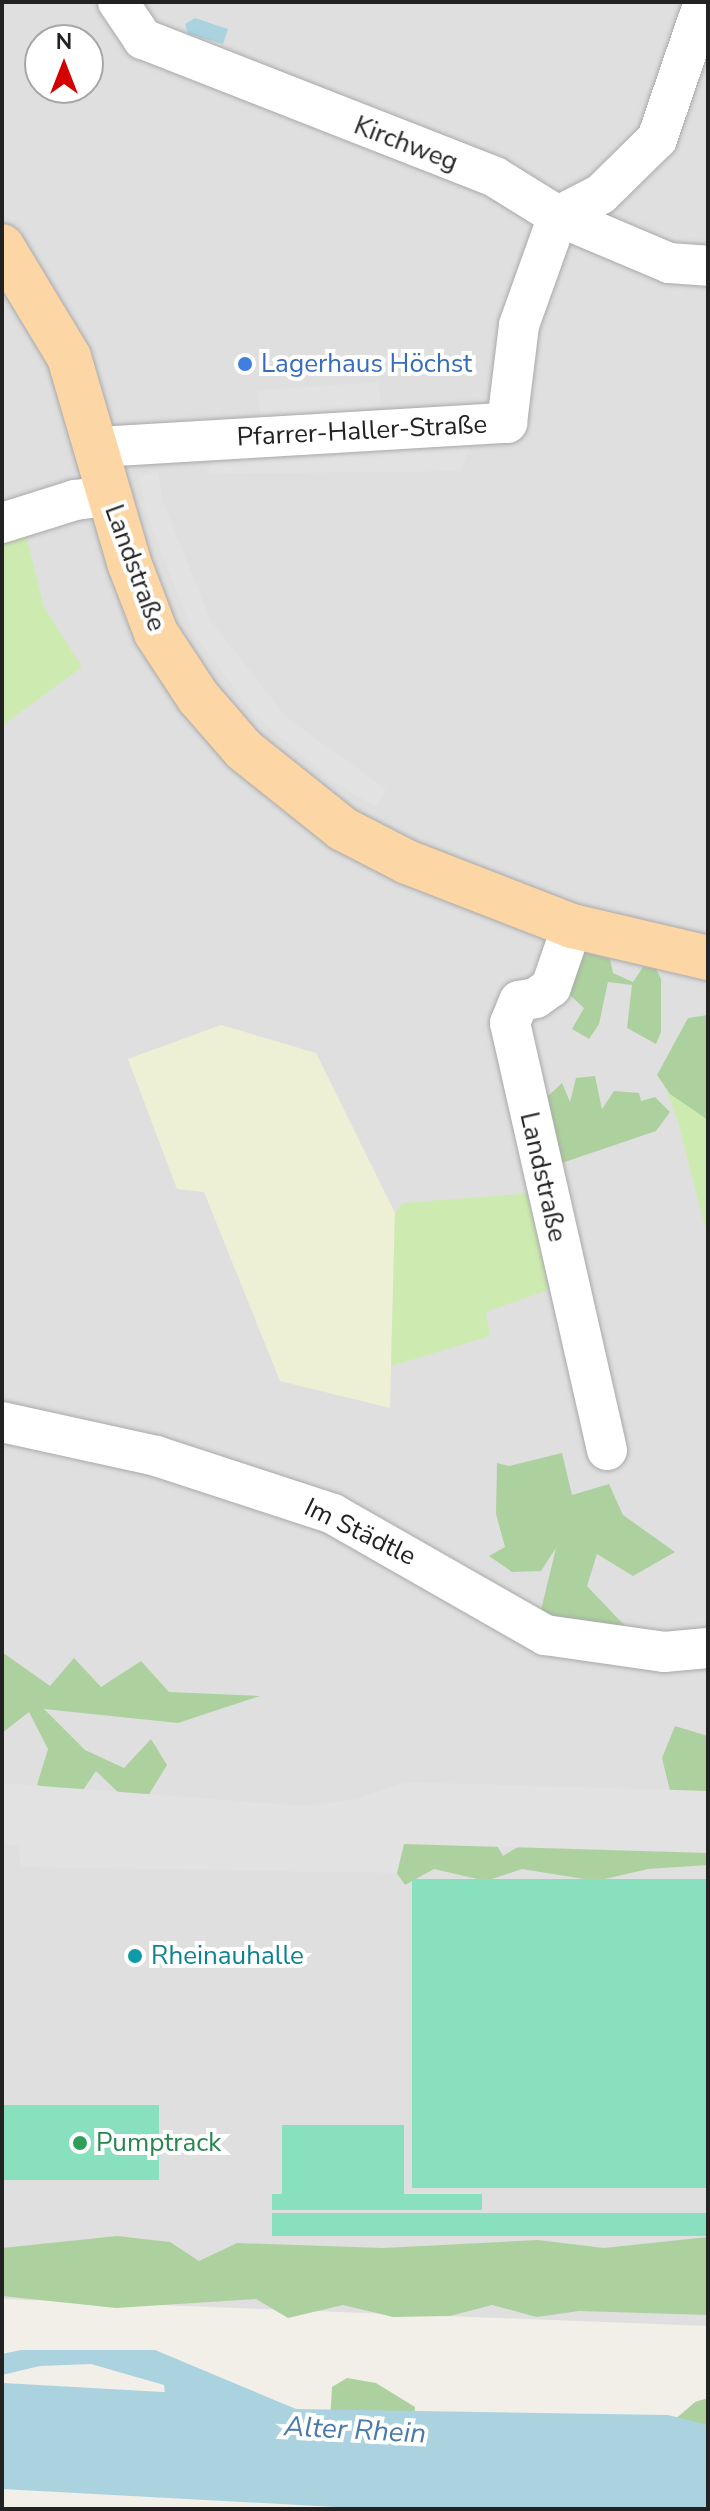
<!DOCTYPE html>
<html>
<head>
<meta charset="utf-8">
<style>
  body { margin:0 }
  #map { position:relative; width:710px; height:2511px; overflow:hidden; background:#f2efe9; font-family:"Nunito Sans",sans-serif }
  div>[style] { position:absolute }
  .residential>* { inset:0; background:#e0dfdf }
  .farmland>* { inset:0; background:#eef0d5 }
  .grass>* { inset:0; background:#cdebb0 }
  .forest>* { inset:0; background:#add19e }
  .pitch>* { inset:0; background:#88e0be; transform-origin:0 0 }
  .parking>* { inset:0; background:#e2e2e2; transform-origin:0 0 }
  .water>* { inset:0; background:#aad3df }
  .river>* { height:56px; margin:-28px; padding:0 28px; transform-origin:28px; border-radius:28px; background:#aad3df }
  .roads { filter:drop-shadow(0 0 2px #a9a9a9) drop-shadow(0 0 2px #a9a9a9) }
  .minor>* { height:40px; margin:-20px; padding:0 20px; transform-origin:20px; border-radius:20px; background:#fff }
  .major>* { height:44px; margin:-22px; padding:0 22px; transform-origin:22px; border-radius:22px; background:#fcd6a4 }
  .dots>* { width:22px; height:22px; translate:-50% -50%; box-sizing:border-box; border:4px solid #fff; border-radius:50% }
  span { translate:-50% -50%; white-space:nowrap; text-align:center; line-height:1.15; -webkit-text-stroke:8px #fff; paint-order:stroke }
  .street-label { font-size:26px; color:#222 }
  .shop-label { font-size:26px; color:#366cbe }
  .left { translate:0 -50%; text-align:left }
  .culture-label { font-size:26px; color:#0d838f }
  .leisure-label { font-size:26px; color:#27864d }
  .water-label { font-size:28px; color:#4a7aab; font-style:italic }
  .frame { position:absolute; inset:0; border:4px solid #222; pointer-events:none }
  .north { position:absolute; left:24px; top:24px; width:80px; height:80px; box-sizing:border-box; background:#fff; border:2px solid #a7a7a7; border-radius:50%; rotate:0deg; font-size:22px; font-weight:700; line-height:32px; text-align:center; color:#222 }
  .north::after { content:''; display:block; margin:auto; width:28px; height:36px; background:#d40000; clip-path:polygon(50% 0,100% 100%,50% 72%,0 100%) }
</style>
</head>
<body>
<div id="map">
  <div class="residential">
    <i style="clip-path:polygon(evenodd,2px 2px,708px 2px,708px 2326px,2px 2299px,2px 2px,40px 40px,88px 40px,88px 88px,40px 88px,40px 40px)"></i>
  </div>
  <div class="farmland">
    <i style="clip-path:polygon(221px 1025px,316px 1053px,395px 1213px,390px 1408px,280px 1381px,204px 1192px,177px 1189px,128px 1059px)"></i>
  </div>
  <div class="grass">
    <i style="clip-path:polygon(25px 531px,44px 607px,82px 667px,2px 726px,2px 539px)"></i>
    <i style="clip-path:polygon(662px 1078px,708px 1114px,708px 1239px,678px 1122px)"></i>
    <i style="clip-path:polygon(533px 1193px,554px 1288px,486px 1312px,490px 1336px,391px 1366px,395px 1213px,402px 1203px)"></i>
  </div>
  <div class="forest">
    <i style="clip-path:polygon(579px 951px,610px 959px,613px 973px,633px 982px,643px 967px,656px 969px,661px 979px,661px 1032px,656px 1044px,627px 1028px,632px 985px,608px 982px,599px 1024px,589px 1039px,572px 1029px,584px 1008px,560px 986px)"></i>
    <i style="clip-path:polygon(708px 1015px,708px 1120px,670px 1094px,657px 1075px,688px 1018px)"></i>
    <i style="clip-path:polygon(595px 1076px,602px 1109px,614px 1091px,639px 1093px,641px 1101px,655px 1097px,670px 1112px,656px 1131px,553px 1166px,536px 1107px,562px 1083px,570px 1102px,576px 1078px)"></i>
    <i style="clip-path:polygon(562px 1453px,572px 1495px,609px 1484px,623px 1515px,675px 1552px,633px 1576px,597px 1554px,587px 1586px,626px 1627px,568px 1622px,541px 1610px,556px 1548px,541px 1571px,512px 1572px,489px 1556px,505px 1547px,496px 1514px,497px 1463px,509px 1466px)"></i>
    <i style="clip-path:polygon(2px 1652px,50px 1686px,74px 1658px,101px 1687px,141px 1661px,169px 1692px,260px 1696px,178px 1723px,44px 1709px,85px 1750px,124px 1768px,151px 1739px,167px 1765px,148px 1796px,125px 1799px,96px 1771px,77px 1799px,37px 1785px,48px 1749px,29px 1712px,2px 1733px)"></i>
    <i style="clip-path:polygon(675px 1726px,708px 1736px,708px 1806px,672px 1799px,662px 1758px)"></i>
    <i style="clip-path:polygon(417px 1818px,490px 1834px,503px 1856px,555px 1824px,708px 1830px,708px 1865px,648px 1869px,596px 1881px,522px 1869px,486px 1881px,434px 1869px,405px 1885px,391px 1865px)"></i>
    <i style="clip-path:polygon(117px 2236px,170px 2242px,199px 2261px,237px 2243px,383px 2248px,538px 2240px,604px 2248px,708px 2237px,708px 2315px,579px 2311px,537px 2317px,492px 2305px,450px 2316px,393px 2317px,343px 2305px,288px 2318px,256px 2299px,116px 2308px,2px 2296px,2px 2248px)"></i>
    <i style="clip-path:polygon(347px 2378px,376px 2383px,415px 2407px,413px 2438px,329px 2439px,332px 2387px)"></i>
    <i style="clip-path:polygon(708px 2398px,708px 2475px,672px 2422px,695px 2402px)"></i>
  </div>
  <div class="pitch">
    <i style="left:412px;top:1879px;width:296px;height:309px"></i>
    <i style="left:2px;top:2105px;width:157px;height:75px"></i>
    <i style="clip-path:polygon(282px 2125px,404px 2125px,404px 2194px,482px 2194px,482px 2210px,272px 2210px,272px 2194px,282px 2194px)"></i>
    <i style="left:272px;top:2213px;width:436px;height:23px"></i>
  </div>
  <div class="parking">
    <i style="left:379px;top:382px;width:26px;height:121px;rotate:86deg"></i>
    <i style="clip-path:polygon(470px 447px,460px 471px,206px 474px,215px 455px)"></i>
    <i style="clip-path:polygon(158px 472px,164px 505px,211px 621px,287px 718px,386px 789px,376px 807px,332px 781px,253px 714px,192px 631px,146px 512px,138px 476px)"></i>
    <i style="clip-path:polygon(405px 1782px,708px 1791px,708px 1853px,404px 1844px,397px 1873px,20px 1867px,19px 1846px,2px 1844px,2px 1783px,306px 1806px,356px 1799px)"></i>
  </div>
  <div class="water">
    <i style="clip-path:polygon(195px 18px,228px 29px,223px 44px,188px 34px,185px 24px)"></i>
    <i style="clip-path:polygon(21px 2350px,155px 2350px,296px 2409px,668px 2415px,708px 2425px,708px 2509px,372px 2509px,2px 2489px,2px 2408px,32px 2407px,49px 2421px,65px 2424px,166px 2401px,164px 2385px,91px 2364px,40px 2366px,2px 2375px,2px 2354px)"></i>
  </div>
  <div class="river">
    <i style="left:2px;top:2411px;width:177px;rotate:3.2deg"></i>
  </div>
  <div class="roads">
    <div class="minor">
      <i style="left:118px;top:2px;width:45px;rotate:56deg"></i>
      <i style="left:143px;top:39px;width:378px;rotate:21.4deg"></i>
      <i style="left:495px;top:177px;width:74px;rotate:31.8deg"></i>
      <i style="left:558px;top:216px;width:121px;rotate:22.9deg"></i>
      <i style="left:669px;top:263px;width:39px;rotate:4deg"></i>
      <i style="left:558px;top:216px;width:48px;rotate:-27.1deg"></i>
      <i style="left:601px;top:194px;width:78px;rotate:-44.5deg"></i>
      <i style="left:657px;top:139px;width:145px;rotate:-71.1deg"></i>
      <i style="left:98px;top:447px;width:410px;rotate:-3.4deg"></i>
      <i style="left:507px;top:423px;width:99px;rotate:-83deg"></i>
      <i style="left:519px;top:325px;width:116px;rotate:-70.3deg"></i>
      <i style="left:2px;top:523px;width:77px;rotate:-17.5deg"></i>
      <i style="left:75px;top:500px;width:35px;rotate:-7deg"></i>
      <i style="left:572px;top:926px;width:65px;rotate:109deg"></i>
      <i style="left:551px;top:987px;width:19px;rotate:144deg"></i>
      <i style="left:536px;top:998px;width:17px;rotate:170deg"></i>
      <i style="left:519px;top:1001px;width:24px;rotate:112deg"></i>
      <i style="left:510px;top:1023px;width:438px;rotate:77.2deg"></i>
      <i style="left:2px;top:1422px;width:158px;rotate:12.4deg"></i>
      <i style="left:156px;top:1456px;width:186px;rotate:18.1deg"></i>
      <i style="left:333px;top:1514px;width:244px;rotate:29.7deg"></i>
      <i style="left:545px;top:1635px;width:120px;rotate:8.1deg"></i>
      <i style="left:664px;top:1652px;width:44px;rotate:-5.2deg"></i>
    </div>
    <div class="major">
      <i style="left:2px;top:246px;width:130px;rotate:58.9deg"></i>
      <i style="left:69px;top:357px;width:217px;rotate:73.7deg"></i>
      <i style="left:130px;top:565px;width:73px;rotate:69.1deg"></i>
      <i style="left:156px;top:633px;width:77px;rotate:56.7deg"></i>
      <i style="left:198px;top:697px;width:70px;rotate:49deg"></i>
      <i style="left:244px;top:750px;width:127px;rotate:38.6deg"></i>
      <i style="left:343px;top:829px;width:72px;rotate:27.3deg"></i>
      <i style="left:407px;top:862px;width:177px;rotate:21.2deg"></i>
      <i style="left:572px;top:926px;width:140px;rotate:13.2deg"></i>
    </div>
  </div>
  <div class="dots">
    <i style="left:245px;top:364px;background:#3f7fe0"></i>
    <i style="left:135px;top:1956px;background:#0f9aa8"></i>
    <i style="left:80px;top:2143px;background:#2e9e5b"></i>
  </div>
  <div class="street-label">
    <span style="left:406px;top:144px;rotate:21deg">Kirchweg</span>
    <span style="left:362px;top:431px;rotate:-3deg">Pfarrer-Haller-Straße</span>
    <span style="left:135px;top:568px;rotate:70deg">Landstraße</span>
    <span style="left:543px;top:1177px;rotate:77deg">Landstraße</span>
    <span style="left:360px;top:1532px;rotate:26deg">Im Städtle</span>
  </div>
  <div class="shop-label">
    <span class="left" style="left:261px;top:364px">Lagerhaus Höchst</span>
  </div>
  <div class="culture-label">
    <span class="left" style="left:151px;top:1956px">Rheinauhalle</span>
  </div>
  <div class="leisure-label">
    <span class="left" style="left:96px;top:2143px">Pumptrack</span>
  </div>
  <div class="water-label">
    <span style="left:355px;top:2430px;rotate:3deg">Alter Rhein</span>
  </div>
  <div class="frame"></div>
  <div class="north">N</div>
</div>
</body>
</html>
